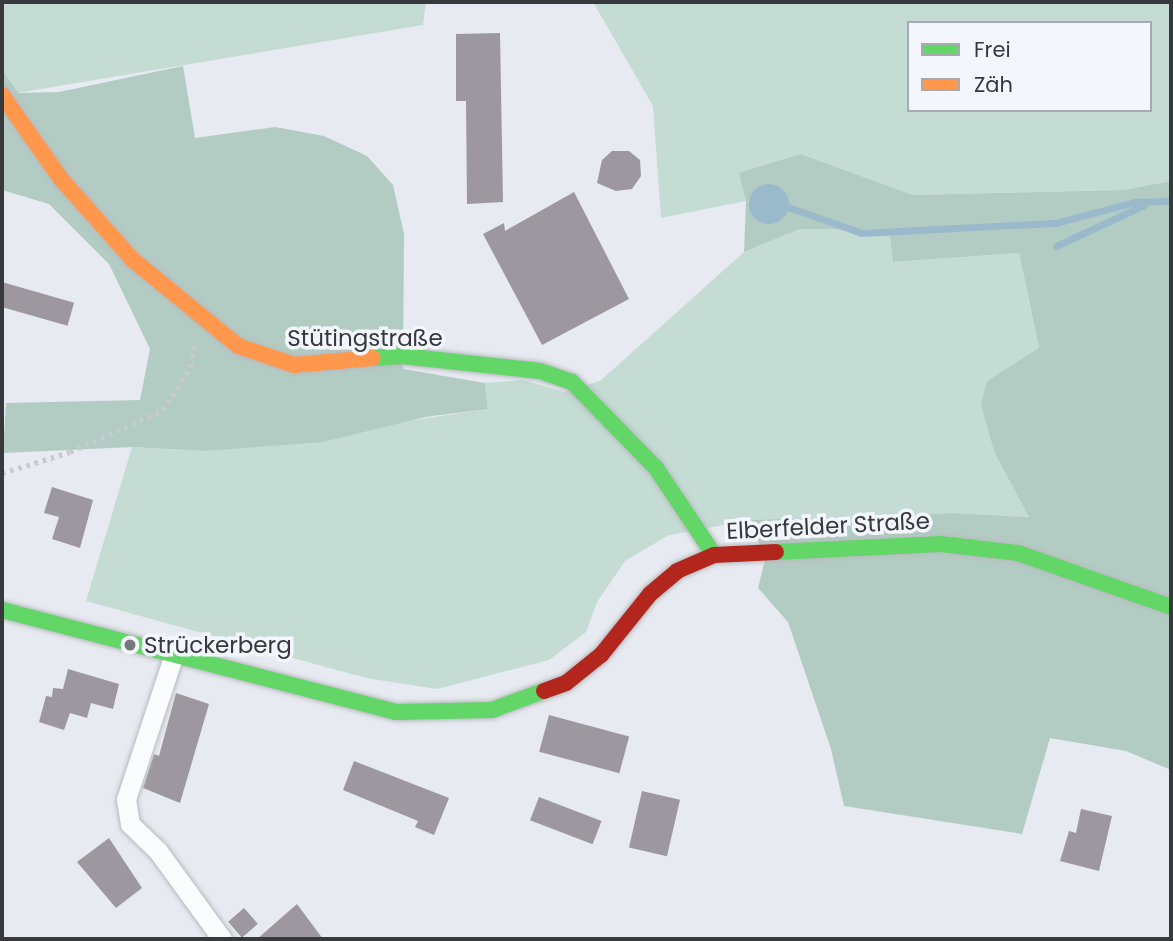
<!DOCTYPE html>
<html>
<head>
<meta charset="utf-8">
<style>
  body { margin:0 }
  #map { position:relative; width:1173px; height:941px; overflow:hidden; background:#e7eaf0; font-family:Poppins,sans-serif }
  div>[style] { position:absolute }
  .green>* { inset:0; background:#c4dcd4 }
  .forest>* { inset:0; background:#b3ccc3 }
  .water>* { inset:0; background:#9abacb }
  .round { border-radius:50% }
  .stream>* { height:7px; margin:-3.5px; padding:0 3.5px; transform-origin:3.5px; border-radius:3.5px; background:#9abacb }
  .building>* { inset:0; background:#9d989f; transform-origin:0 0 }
  .path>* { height:4.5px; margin-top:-2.25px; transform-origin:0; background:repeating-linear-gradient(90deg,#c9cacd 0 3.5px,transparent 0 8.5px) }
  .roads { filter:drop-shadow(0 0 2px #b7babe) drop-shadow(0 0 2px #b7babe) }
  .street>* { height:19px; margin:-9.5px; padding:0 9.5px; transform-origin:9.5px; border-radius:9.5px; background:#fbfcfd }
  .fast>* { height:16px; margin:-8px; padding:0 8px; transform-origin:8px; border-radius:8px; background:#63d668 }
  .slow>* { height:16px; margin:-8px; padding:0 8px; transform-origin:8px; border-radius:8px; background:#ff974d }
  .jam>* { height:16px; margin:-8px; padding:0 8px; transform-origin:8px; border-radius:8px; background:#b3261e }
  .dots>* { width:19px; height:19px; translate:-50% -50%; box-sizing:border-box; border:4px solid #f3f6fd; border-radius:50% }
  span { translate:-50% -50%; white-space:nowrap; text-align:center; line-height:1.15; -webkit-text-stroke:7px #f3f6fd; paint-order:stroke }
  .street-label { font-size:23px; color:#37393d }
  .poi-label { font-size:23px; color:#37393d }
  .left { translate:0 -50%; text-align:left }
  .frame { position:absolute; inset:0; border:4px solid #37393d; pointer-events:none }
  .legend { position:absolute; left:907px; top:21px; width:245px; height:91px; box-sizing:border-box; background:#f3f6fd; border:2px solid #a8aab0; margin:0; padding:9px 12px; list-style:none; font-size:21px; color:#37393d }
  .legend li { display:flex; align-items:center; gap:14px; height:35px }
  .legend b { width:35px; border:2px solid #a8aab0 }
</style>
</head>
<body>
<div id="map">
  <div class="green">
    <i style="clip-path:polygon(2px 2px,426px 2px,423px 25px,17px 93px,2px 69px)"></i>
    <i style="clip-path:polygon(evenodd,593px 2px,1171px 2px,1171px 181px,1123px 190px,913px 195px,801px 154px,746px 201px,661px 218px,653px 106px,593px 2px,909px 23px,1150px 23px,1150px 110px,909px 110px,909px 23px)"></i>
    <i style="clip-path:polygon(800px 229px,889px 230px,893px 262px,1019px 253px,1039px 349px,987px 381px,995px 454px,1029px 517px,955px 513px,751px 520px,669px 535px,625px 561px,597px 602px,586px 632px,549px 660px,437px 689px,366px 678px,86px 601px,132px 447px,204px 451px,488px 409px,485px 383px,523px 380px,564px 392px,600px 381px,744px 252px)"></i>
  </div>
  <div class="forest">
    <i style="clip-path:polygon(183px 66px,195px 138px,275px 127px,324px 136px,367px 156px,393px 185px,404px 234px,403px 369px,485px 383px,488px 409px,425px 417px,323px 442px,204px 451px,132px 447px,3px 453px,6px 403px,140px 400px,150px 349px,109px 264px,49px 204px,2px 190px,2px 69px,18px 93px,59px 92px)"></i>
    <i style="clip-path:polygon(801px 154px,913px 195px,1123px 190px,1171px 181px,1171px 770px,1126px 751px,1050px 738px,1022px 834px,844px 806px,831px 749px,788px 622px,758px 588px,765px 560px,751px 520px,955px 513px,1029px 517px,995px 454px,981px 405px,987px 381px,1039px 348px,1019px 253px,893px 262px,889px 230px,800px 229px,744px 252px,746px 201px,739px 173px)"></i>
  </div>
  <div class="water">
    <i class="round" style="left:749px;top:184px;width:40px;height:40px"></i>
  </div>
  <div class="stream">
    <i style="left:788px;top:207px;width:78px;rotate:19.4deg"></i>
    <i style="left:862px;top:233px;width:193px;rotate:-3deg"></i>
    <i style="left:1055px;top:223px;width:83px;rotate:-14.7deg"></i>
    <i style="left:1135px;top:202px;width:36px;rotate:-2deg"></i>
    <i style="left:1056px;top:246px;width:97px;rotate:-25deg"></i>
  </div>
  <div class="building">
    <i style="clip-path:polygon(500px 33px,503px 202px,467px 204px,466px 101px,456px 101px,456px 34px)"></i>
    <i style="clip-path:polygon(612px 151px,629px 151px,640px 160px,641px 176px,632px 189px,616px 191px,597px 183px,602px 160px)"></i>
    <i style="clip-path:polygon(574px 192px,629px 299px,542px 345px,483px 234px,504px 223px,505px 231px)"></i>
    <i style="left:2px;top:282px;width:75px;height:24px;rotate:16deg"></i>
    <i style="clip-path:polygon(52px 487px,93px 500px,80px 548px,52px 539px,59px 517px,44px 513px)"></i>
    <i style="clip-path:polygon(68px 669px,119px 684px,113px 709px,91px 703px,87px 718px,70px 713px,64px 730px,39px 722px,46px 696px,52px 697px,53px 688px,63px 689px)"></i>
    <i style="clip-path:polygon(176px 693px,209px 704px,180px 803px,143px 788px,154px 754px,159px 756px)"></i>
    <i style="left:549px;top:715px;width:83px;height:38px;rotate:15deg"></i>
    <i style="clip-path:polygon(354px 761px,449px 798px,434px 835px,415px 827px,418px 821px,343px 790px)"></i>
    <i style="left:642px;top:791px;width:39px;height:58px;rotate:13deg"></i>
    <i style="left:539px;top:797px;width:67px;height:25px;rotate:21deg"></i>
    <i style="clip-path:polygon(1081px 809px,1112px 816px,1099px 871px,1060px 861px,1069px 831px,1076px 833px)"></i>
    <i style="clip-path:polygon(109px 838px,142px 888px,116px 908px,77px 862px)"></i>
    <i style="clip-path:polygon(297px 904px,323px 939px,257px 939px)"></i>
    <i style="left:244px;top:908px;width:21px;height:21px;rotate:49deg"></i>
  </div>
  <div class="path">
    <i style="left:2px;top:473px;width:71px;rotate:-17.2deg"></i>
    <i style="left:70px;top:452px;width:102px;rotate:-24.3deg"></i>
    <i style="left:163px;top:410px;width:51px;rotate:-56.9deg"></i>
    <i style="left:191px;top:367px;width:26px;rotate:-83deg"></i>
  </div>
  <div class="roads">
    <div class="street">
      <i style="left:173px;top:657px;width:150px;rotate:108.3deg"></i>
      <i style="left:126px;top:799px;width:25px;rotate:81deg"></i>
      <i style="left:130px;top:824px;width:39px;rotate:44deg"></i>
      <i style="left:158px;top:851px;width:109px;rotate:54deg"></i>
    </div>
    <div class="fast">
      <i style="left:373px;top:358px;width:29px;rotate:-4deg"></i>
      <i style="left:402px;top:356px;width:139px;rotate:6.2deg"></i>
      <i style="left:540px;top:371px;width:34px;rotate:19deg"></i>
      <i style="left:572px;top:382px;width:120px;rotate:45.7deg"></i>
      <i style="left:656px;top:468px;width:105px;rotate:56.3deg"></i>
      <i style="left:776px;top:552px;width:165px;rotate:-2.8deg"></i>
      <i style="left:941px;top:544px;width:78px;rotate:6.7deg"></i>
      <i style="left:1018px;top:553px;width:162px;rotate:19.4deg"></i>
      <i style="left:2px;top:610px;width:407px;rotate:14.5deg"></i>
      <i style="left:396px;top:712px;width:96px;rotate:-1.2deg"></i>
      <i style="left:492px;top:710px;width:55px;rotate:-20.1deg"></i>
    </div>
    <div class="slow">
      <i style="left:2px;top:95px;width:103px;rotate:54.9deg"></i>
      <i style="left:61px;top:179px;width:108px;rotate:48.4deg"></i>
      <i style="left:133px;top:260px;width:136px;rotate:39.3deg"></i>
      <i style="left:238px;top:346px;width:59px;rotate:18.7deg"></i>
      <i style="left:294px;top:365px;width:79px;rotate:-5.1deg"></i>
    </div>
    <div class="jam">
      <i style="left:544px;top:691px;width:23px;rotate:-20deg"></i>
      <i style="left:566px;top:683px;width:45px;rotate:-38.7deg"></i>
      <i style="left:601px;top:655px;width:78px;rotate:-51.2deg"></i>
      <i style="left:650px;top:594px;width:35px;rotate:-40deg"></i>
      <i style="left:677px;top:571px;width:40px;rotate:-23.4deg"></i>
      <i style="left:714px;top:555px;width:62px;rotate:-2.8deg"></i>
    </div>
  </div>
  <div class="dots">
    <i style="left:130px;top:645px;background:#75777c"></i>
  </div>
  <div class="street-label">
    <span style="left:365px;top:338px">Stütingstraße</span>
    <span style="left:828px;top:526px;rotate:-3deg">Elberfelder Straße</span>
  </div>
  <div class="poi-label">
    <span class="left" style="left:144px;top:645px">Strückerberg</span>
  </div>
  <div class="frame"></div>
  <ul class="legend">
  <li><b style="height:9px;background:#63d668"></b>Frei</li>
  <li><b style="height:9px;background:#ff974d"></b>Zäh</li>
  </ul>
</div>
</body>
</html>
